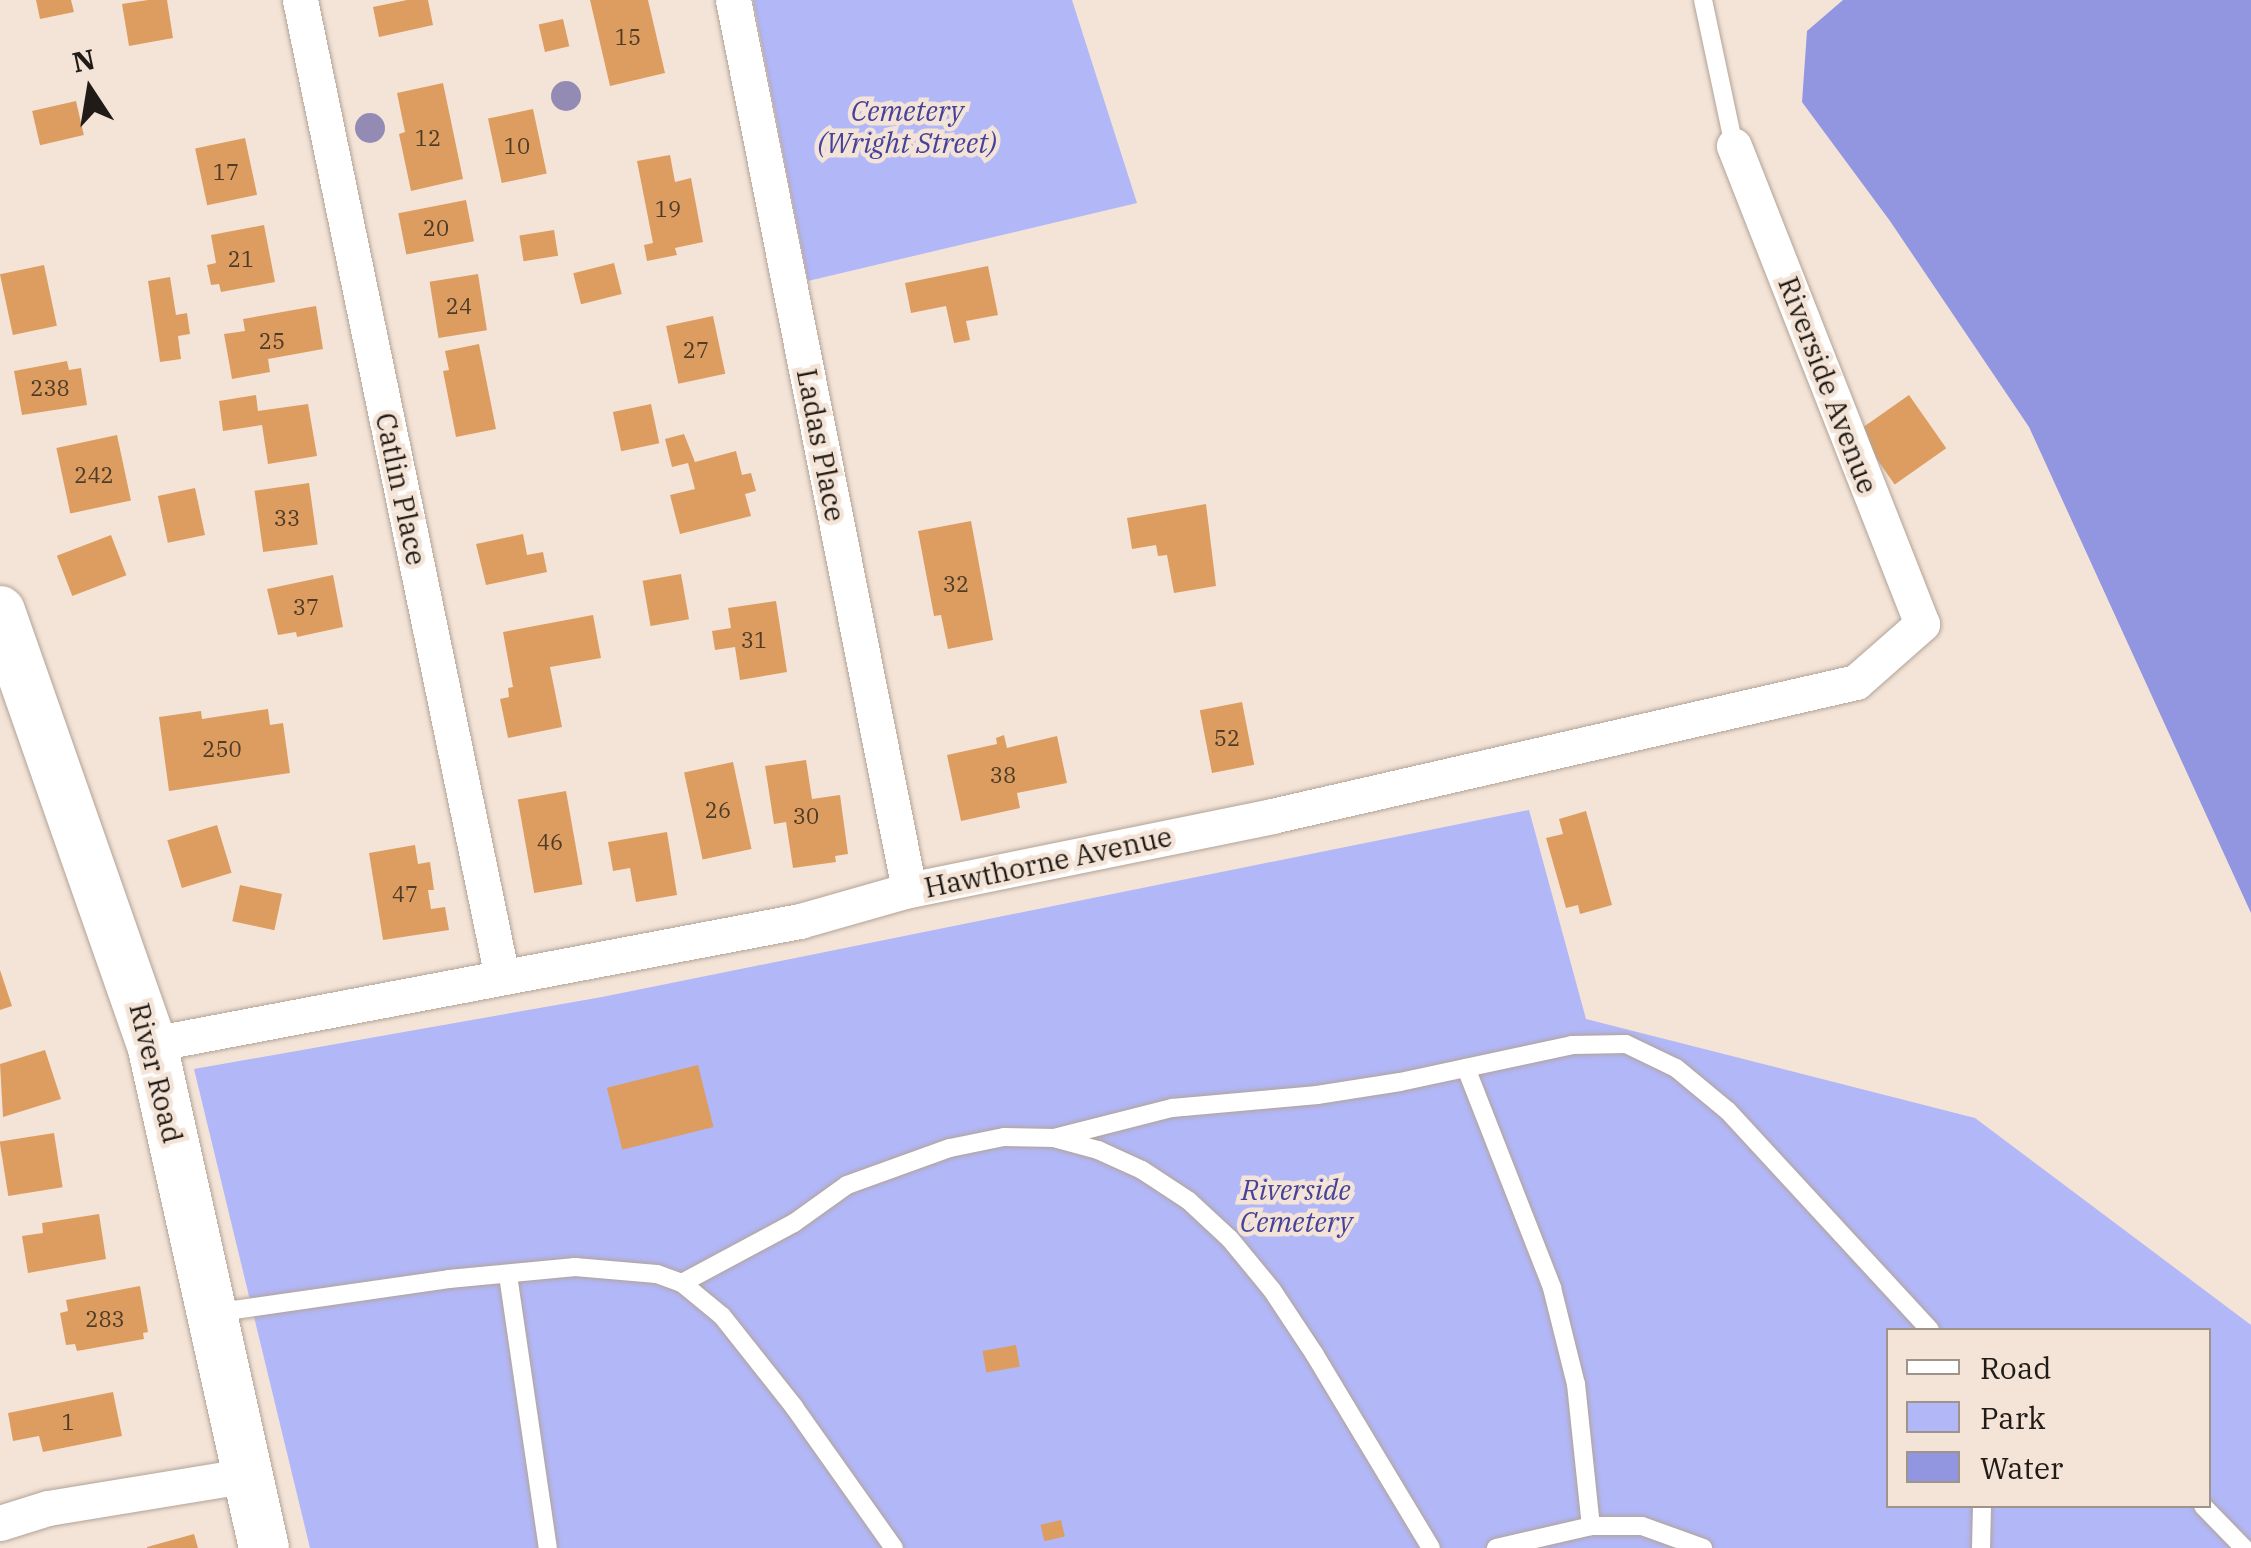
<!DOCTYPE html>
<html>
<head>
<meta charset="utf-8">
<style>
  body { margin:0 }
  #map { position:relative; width:2251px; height:1548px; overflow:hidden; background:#f4e4d7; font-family:"IBM Plex Serif",serif }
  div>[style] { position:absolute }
  .green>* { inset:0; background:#b2b7f7 }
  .water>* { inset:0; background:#9296e1 }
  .building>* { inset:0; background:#dd9d60; transform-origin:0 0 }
  .roads { filter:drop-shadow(0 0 2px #b2a397) drop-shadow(0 0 2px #b2a397) }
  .lane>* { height:18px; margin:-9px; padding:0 9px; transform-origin:9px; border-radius:9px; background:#fff }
  .street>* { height:35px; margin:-17.5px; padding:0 17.5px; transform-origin:17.5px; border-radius:17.5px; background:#fff }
  .secondary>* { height:50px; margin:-25px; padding:0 25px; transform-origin:25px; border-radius:25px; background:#fff }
  .trees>* { width:30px; height:30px; margin:-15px; border-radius:50%; background:#948bb5 }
  span { translate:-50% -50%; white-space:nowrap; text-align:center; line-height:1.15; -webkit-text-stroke:9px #f4e4d7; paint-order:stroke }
  .number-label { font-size:22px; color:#4f3c28 }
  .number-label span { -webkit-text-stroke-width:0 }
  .park-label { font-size:28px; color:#46429a; font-style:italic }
  .street-label { font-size:28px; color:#201b16 }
  .legend { position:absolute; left:1886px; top:1328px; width:325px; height:180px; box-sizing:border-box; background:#f4e4d7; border:2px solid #9f948a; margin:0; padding:12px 18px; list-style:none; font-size:30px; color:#201b16 }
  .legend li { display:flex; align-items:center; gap:20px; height:50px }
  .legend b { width:50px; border:2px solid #9f948a }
  .north { position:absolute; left:40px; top:40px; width:100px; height:100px; -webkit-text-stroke:8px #f4e4d7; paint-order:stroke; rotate:348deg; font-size:28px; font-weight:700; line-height:40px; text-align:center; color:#201b16 }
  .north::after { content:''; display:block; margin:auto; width:35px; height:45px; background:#201b16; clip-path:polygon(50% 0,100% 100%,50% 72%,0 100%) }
</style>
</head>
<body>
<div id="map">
  <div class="green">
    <i style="clip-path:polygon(753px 0,1072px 0,1137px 203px,808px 281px)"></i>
    <i style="clip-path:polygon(evenodd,1529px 810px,1586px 1019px,1975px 1118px,2251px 1325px,2251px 1548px,310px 1548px,194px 1069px,602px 997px,1529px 810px,1888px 1330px,2208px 1330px,2208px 1506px,1888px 1506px,1888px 1330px)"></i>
  </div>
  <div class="water">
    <i style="clip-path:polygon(1843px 0,2251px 0,2251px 913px,2029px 427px,1890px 221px,1802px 102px,1807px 31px)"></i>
  </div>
  <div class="building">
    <i style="clip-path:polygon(36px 0,71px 0,74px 12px,40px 19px)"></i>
    <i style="clip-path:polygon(148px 0,167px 0,173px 38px,129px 46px,122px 4px)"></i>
    <i style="clip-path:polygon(407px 0,428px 0,433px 25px,379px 37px,373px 7px)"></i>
    <i style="clip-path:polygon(590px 0,648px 0,665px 73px,610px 86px)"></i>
    <i style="left:563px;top:19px;width:28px;height:25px;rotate:77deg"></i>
    <i style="clip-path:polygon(443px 83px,463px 179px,411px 191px,399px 134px,405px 132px,397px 93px)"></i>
    <i style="left:76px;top:101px;width:35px;height:45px;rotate:77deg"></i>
    <i style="left:533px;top:109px;width:66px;height:46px;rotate:78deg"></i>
    <i style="left:245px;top:138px;width:58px;height:51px;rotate:78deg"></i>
    <i style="clip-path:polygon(670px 155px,675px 182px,691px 178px,703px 242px,675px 248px,677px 255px,647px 261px,644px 245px,653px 243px,637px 161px)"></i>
    <i style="left:466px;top:200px;width:42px;height:69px;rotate:79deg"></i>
    <i style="clip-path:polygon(264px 225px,275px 282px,221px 292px,219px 284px,211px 285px,207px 265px,216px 263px,211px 235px)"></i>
    <i style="left:554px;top:230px;width:26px;height:35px;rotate:81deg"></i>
    <i style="left:614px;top:263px;width:32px;height:42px;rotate:76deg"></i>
    <i style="left:44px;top:265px;width:62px;height:45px;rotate:78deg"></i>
    <i style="clip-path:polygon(988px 266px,998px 315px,966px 321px,970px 340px,954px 343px,946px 306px,911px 313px,905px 283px)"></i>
    <i style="left:478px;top:274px;width:57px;height:49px;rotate:81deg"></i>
    <i style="clip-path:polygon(170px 277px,176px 315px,187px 313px,190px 334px,178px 336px,181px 359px,160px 362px,148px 281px)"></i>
    <i style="clip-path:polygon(316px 306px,323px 349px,268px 359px,270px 372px,232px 379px,224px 334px,245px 331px,243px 319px)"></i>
    <i style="left:713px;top:316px;width:59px;height:48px;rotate:78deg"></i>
    <i style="clip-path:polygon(479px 344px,496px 429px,456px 437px,443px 371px,449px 370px,445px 351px)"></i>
    <i style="clip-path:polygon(67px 361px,69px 370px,81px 368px,87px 405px,22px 415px,14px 371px)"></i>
    <i style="clip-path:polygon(256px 395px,258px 411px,308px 404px,317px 456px,268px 464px,262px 425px,223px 431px,219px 401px)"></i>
    <i style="left:1909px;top:395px;width:65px;height:63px;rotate:55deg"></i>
    <i style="left:651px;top:404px;width:40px;height:39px;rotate:78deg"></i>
    <i style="clip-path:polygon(684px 434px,695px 462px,736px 451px,742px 475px,751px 473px,756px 491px,745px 494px,751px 516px,680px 534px,670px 495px,695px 489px,688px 463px,672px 467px,665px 439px)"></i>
    <i style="left:117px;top:435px;width:67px;height:62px;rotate:78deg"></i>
    <i style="left:309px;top:483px;width:62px;height:55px;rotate:82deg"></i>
    <i style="left:195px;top:488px;width:48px;height:38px;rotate:78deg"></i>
    <i style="clip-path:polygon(1206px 504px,1216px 586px,1174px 593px,1167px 555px,1158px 556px,1156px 545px,1132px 549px,1127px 518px)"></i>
    <i style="clip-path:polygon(971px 521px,993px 640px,948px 649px,941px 615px,934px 616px,918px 531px)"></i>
    <i style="clip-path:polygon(523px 534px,527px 555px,543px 552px,547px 572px,486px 585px,476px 544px)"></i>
    <i style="left:111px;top:535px;width:43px;height:58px;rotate:69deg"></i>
    <i style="left:681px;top:574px;width:46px;height:39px;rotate:80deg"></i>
    <i style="clip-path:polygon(333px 575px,343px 627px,297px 637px,296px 632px,278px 635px,267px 589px)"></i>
    <i style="clip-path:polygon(776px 601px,787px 672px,740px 680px,735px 647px,715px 650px,712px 631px,731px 628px,728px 608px)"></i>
    <i style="clip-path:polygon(593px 615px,601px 658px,550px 667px,562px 727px,508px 738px,500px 699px,509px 697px,508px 688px,513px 687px,503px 632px)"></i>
    <i style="left:1242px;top:702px;width:64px;height:43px;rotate:79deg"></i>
    <i style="clip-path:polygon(268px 709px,270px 725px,283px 723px,290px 773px,169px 791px,159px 717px,201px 711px,202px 719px)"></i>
    <i style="clip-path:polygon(1004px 735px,1007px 748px,1057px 736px,1067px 783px,1017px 793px,1020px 808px,961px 821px,947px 755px,997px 744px,996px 738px)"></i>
    <i style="clip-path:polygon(806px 760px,812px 799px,840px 795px,848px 854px,835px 856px,836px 862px,793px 868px,786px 822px,774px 824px,765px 766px)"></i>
    <i style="left:733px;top:762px;width:89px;height:50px;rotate:78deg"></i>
    <i style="left:566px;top:791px;width:95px;height:49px;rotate:80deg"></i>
    <i style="clip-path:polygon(1586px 811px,1612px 905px,1580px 914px,1578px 905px,1566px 908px,1546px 838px,1563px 834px,1559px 819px)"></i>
    <i style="left:217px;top:825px;width:50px;height:52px;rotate:73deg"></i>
    <i style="clip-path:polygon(667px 832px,677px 895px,636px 902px,630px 868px,613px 871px,608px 842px)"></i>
    <i style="clip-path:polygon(415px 845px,418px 864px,430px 862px,434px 890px,428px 890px,431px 909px,445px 907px,449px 930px,383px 940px,369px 853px)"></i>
    <i style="left:240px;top:885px;width:43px;height:37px;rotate:12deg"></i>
    <i style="clip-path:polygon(0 970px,12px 1006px,0 1010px)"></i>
    <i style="clip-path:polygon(45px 1050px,61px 1099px,3px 1117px,0 1064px)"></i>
    <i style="left:698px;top:1065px;width:64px;height:94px;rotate:76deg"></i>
    <i style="left:54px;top:1133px;width:55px;height:55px;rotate:81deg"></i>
    <i style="clip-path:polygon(99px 1214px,106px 1259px,28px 1273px,22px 1236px,43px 1233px,42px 1223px)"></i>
    <i style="clip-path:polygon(140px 1286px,148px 1332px,143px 1333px,144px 1339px,77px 1351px,75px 1344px,66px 1345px,60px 1313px,68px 1311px,66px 1300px)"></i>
    <i style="left:1016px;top:1345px;width:22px;height:34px;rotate:80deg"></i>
    <i style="clip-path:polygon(113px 1392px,122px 1436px,43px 1452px,39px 1436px,13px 1441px,8px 1413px)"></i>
    <i style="left:1061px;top:1520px;width:17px;height:21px;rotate:77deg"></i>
    <i style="clip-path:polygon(194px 1534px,198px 1548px,147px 1548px,147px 1547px)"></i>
  </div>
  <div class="roads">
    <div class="lane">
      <i style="left:1703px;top:0;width:149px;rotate:78deg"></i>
      <i style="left:1466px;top:1068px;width:236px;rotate:68.6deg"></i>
      <i style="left:1552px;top:1288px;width:99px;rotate:76deg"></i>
      <i style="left:1576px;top:1384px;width:143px;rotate:84deg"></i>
      <i style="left:1054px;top:1138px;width:122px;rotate:-14.3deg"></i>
      <i style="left:1172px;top:1108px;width:146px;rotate:-5.1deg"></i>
      <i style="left:1317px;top:1095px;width:84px;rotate:-8.9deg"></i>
      <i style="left:1400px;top:1082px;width:176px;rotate:-12.1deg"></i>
      <i style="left:1572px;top:1045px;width:54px;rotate:-1.1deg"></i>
      <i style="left:1626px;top:1044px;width:55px;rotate:25.6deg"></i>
      <i style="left:1676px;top:1068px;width:67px;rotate:39.6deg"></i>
      <i style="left:1728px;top:1111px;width:298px;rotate:47.3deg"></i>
      <i style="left:508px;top:1275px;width:276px;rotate:81.7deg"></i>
      <i style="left:682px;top:1283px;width:127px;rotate:-28.2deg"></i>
      <i style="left:794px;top:1223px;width:65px;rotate:-35.6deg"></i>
      <i style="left:847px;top:1185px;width:109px;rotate:-19.8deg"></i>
      <i style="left:950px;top:1148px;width:55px;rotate:-11.5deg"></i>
      <i style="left:1004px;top:1137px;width:50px;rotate:1.1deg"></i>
      <i style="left:1054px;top:1138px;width:46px;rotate:15.3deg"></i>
      <i style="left:1098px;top:1150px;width:48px;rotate:24.4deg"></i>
      <i style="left:1142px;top:1170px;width:56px;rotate:33.4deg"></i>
      <i style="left:1189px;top:1201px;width:56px;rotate:42.8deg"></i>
      <i style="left:1230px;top:1239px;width:66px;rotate:50.5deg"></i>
      <i style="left:1272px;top:1290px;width:78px;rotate:56.5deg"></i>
      <i style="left:1315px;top:1355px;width:225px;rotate:59deg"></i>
      <i style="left:213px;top:1313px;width:238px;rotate:-8.2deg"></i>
      <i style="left:449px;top:1279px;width:127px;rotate:-5.4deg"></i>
      <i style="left:575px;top:1267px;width:82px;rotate:4.9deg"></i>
      <i style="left:657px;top:1274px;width:27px;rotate:20deg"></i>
      <i style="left:682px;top:1283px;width:52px;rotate:39.5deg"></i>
      <i style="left:722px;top:1316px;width:116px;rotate:51.6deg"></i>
      <i style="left:794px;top:1407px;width:173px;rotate:54.7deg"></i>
      <i style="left:2203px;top:1506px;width:59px;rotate:45.7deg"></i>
      <i style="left:1496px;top:1548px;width:98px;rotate:-13deg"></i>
      <i style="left:1591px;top:1526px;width:51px"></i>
      <i style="left:1642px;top:1526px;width:65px;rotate:19.8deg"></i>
      <i style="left:1981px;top:1548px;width:42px;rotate:-88.6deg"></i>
    </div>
    <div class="street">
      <i style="left:300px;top:0;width:998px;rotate:78.32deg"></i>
      <i style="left:733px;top:0;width:907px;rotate:78.81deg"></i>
      <i style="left:152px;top:1044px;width:660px;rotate:-10.75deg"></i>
      <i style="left:800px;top:921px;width:113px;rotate:-15.9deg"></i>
      <i style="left:909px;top:890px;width:370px;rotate:-11.5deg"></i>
      <i style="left:1272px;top:816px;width:599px;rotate:-12.92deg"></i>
      <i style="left:1856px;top:682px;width:88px;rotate:-41.3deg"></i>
      <i style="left:1922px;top:624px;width:514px;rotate:-111.47deg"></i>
      <i style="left:0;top:1523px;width:50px;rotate:-17.4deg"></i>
      <i style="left:48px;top:1508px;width:204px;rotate:-9.3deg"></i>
    </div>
    <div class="secondary">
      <i style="left:0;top:611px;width:459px;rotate:70.7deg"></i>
      <i style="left:152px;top:1044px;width:516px;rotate:77.47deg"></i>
    </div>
  </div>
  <div class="trees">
    <i style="left:566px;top:96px"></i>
    <i style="left:370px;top:128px"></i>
  </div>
  <div class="number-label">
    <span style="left:628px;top:37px">15</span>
    <span style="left:428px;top:138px">12</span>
    <span style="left:517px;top:146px">10</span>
    <span style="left:226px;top:172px">17</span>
    <span style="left:668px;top:209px">19</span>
    <span style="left:436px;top:228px">20</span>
    <span style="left:241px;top:259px">21</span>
    <span style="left:459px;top:306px">24</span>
    <span style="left:272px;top:341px">25</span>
    <span style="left:696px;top:350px">27</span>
    <span style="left:50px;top:388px">238</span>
    <span style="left:94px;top:475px">242</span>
    <span style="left:287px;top:518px">33</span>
    <span style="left:956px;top:584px">32</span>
    <span style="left:306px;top:607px">37</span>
    <span style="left:754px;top:640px">31</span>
    <span style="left:1227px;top:738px">52</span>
    <span style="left:222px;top:749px">250</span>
    <span style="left:1003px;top:775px">38</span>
    <span style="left:718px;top:810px">26</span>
    <span style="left:806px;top:816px">30</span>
    <span style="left:550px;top:842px">46</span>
    <span style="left:405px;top:894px">47</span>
    <span style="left:105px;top:1319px">283</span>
    <span style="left:68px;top:1422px">1</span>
  </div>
  <div class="park-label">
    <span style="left:907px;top:127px">Cemetery<br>(Wright Street)</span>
    <span style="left:1296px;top:1206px">Riverside<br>Cemetery</span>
  </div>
  <div class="street-label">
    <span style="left:1828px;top:385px;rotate:69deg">Riverside Avenue</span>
    <span style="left:821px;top:445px;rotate:79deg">Ladas Place</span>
    <span style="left:401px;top:489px;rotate:78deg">Catlin Place</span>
    <span style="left:1048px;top:862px;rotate:-12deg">Hawthorne Avenue</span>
    <span style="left:156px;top:1073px;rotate:76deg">River Road</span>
  </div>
  <ul class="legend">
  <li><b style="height:12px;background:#fff"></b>Road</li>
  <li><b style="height:28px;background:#b2b7f7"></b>Park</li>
  <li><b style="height:28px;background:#9296e1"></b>Water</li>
  </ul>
  <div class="north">N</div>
</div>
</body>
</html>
